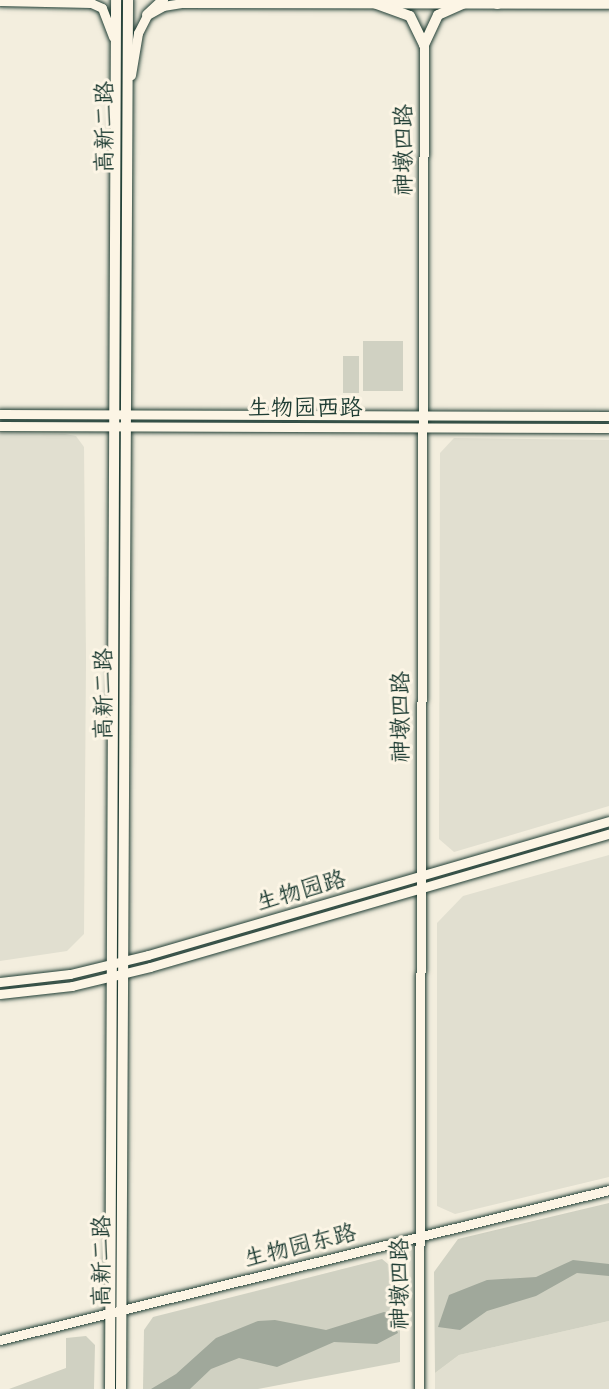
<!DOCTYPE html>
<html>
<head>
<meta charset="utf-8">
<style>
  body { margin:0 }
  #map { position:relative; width:609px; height:1389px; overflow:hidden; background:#f3eede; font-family:"Balsamiq Sans","LXGW WenKai TC",sans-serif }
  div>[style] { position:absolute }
  .built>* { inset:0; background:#e1dfd0 }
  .green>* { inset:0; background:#d0d1c2; transform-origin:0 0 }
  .water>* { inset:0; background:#a0a89b }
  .roads { filter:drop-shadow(0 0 2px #1f3d34) drop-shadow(0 0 2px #1f3d34) }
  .minor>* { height:9px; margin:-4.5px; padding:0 4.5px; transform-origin:4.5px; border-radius:4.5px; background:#fcf5e5 }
  .major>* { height:10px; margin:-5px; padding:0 5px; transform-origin:5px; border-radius:5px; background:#fcf5e5 }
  span { translate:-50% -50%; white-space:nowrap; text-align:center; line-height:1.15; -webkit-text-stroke:6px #fcf5e5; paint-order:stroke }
  .street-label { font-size:23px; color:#1f3d34 }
</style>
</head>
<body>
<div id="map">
  <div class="built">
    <i style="clip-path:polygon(0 433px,65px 434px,76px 436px,84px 447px,86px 659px,84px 934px,67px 951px,0 961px)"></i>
    <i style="clip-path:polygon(454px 438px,609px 440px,609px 806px,454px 852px,439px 839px,440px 453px)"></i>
    <i style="clip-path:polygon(609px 855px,609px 1177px,455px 1214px,437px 1206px,437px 923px,463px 896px)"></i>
    <i style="clip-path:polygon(609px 1321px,609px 1389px,435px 1389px,435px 1373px,459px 1355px)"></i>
  </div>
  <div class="green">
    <i style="left:363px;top:341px;width:40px;height:50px"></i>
    <i style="left:343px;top:356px;width:16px;height:37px"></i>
    <i style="clip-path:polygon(609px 1203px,609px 1321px,459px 1355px,435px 1373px,434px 1272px,458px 1239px)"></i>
    <i style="clip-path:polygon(382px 1259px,400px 1274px,400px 1362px,258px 1389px,143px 1389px,144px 1330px,153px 1317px)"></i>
    <i style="clip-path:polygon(86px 1336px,95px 1345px,94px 1389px,9px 1389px,66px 1368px,66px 1338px)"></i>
  </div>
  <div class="water">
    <i style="clip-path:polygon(573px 1260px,609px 1264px,609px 1276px,577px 1273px,536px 1296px,487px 1311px,460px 1330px,438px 1327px,449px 1295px,487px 1280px,536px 1277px)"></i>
    <i style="clip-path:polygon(384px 1312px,389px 1313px,398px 1333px,377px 1344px,334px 1342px,277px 1367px,239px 1358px,211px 1369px,190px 1389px,151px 1389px,176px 1374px,216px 1338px,258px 1321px,275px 1320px,326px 1330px)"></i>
  </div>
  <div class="roads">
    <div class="minor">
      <i style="left:0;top:1px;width:91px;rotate:1.3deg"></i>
      <i style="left:91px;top:3px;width:12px;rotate:24deg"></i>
      <i style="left:102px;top:8px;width:31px;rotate:69deg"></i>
      <i style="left:131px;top:75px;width:43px;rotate:-80.5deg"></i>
      <i style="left:138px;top:33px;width:20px;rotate:-63deg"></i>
      <i style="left:147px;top:15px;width:18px;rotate:-29deg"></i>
      <i style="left:163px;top:6px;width:20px;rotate:-9deg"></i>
      <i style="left:183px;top:3px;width:426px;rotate:0.1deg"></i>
      <i style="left:0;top:414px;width:609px;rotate:0.19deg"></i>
      <i style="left:0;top:426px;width:609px;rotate:0.19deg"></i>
      <i style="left:0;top:982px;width:70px;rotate:-6.5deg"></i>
      <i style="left:70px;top:974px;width:80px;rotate:-13.7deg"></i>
      <i style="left:148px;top:955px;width:480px;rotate:-16.2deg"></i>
      <i style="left:0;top:994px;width:72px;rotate:-6.3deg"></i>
      <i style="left:72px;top:986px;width:80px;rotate:-13.7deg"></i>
      <i style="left:150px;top:967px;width:478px;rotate:-16.2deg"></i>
      <i style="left:0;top:1340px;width:627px;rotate:-13.84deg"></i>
      <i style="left:419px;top:1389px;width:1344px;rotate:-89.79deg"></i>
    </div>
    <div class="major">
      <i style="left:88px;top:0;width:4px;rotate:45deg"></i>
      <i style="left:259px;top:0;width:9px;rotate:18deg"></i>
      <i style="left:374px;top:3px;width:38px;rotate:20deg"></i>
      <i style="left:410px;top:16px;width:32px;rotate:64deg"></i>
      <i style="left:424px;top:45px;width:33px;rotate:-65deg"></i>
      <i style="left:438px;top:15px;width:30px;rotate:-24deg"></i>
      <i style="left:497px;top:4px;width:12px;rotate:-20deg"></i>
      <i style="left:147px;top:15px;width:22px;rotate:-43deg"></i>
      <i style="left:110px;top:1389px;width:1389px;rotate:-89.75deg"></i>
      <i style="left:121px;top:1389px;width:1389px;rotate:-89.71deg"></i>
    </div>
  </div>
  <div class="street-label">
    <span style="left:105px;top:127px;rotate:-90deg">高新二路</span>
    <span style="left:404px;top:150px;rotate:-90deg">神墩四路</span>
    <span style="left:305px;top:408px">生物园西路</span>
    <span style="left:104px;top:694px;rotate:-90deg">高新二路</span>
    <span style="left:401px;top:717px;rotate:-90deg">神墩四路</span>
    <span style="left:301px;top:891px;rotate:-16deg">生物园路</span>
    <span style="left:300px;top:1246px;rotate:-14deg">生物园东路</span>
    <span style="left:102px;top:1261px;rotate:-90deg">高新二路</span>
    <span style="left:400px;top:1284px;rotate:-90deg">神墩四路</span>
  </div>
</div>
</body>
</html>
